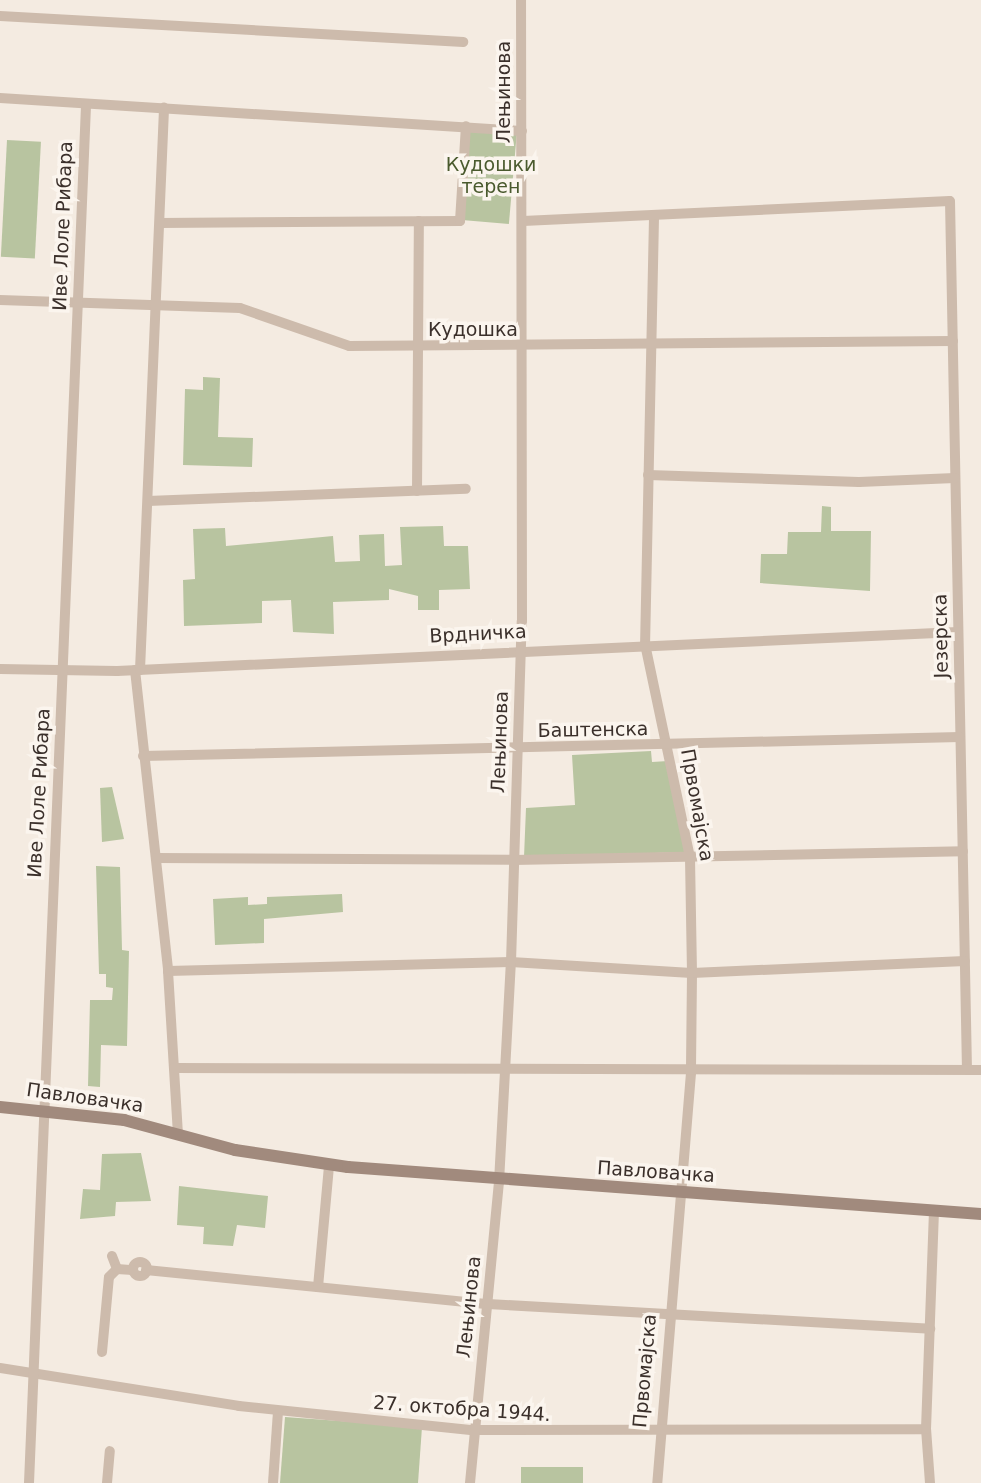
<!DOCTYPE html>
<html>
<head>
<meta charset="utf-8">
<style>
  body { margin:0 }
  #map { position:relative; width:981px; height:1483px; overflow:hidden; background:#f4ebe1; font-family:"DejaVu Sans",sans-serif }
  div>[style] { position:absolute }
  .green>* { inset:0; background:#b8c4a0; transform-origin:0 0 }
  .street>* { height:10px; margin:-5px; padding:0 5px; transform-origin:5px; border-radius:5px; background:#cdbbac }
  .street>.ring { margin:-5px; padding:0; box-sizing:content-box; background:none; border:10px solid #cdbbac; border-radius:50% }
  .secondary>* { height:12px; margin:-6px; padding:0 6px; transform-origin:6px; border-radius:6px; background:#a18a7d }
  span { translate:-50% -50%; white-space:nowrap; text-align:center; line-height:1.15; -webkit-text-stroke:7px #fbf5ee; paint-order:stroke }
  .street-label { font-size:19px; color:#3b302b }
  .park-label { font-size:19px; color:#4a5a2e }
</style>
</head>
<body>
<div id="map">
  <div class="green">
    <i style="left:467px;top:129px;width:50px;height:91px;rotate:5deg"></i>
    <i style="left:7px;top:140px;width:34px;height:117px;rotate:3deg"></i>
    <i style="clip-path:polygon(203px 377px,220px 378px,218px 437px,253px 438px,252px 467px,183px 465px,185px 389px,203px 390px)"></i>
    <i style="clip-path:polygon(822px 506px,831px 507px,831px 531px,871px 531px,870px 591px,760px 583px,761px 554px,787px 554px,788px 532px,821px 532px)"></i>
    <i style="clip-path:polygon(443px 526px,444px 546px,468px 546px,470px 589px,439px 590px,439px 610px,418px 610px,418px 596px,389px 589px,389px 600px,333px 602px,334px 634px,293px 632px,291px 600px,262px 601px,262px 623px,184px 626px,183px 580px,195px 579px,193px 529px,225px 528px,226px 546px,333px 536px,335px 562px,360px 561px,359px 535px,384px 534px,385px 566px,402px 565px,400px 527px)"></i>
    <i style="clip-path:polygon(651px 751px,652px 762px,668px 761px,687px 852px,524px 857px,526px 808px,575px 805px,572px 755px)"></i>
    <i style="clip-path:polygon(112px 787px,124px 839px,102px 842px,100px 788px)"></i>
    <i style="clip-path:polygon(96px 866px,120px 867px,122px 950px,129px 951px,127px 1046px,101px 1045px,100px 1087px,88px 1086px,90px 1000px,112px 1000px,113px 988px,106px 987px,106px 974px,99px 974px)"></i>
    <i style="clip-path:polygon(342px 894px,343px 912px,264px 919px,264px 943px,215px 945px,213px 899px,248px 897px,248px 905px,267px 904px,267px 897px)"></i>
    <i style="clip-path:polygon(141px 1153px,151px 1201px,116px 1202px,115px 1216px,80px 1219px,83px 1189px,100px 1190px,102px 1154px)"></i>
    <i style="clip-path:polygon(179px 1186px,268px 1196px,265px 1228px,237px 1225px,233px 1246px,203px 1244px,204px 1227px,177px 1225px)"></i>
    <i style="clip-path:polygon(285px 1417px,422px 1427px,418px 1483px,280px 1483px)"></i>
    <i style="left:583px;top:1467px;width:16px;height:62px;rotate:90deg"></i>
  </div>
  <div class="street">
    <i style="left:0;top:16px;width:464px;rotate:3.2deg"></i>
    <i style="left:0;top:98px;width:523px;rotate:3.62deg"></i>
    <i style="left:654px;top:218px;width:426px;rotate:91.2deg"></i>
    <i style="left:645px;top:644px;width:219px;rotate:78.1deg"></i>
    <i style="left:690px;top:858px;width:115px;rotate:89deg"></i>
    <i style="left:692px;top:973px;width:100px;rotate:90.6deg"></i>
    <i style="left:691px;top:1073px;width:411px;rotate:94.7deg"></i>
    <i style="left:523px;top:221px;width:427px;rotate:-2.7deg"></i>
    <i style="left:950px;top:201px;width:869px;rotate:88.88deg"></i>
    <i style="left:160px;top:223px;width:300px;rotate:-0.4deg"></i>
    <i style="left:460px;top:221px;width:95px;rotate:-86.4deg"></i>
    <i style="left:0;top:300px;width:240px;rotate:1.9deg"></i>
    <i style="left:240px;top:308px;width:115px;rotate:19.2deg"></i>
    <i style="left:349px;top:346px;width:604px;rotate:-0.47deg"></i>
    <i style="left:648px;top:475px;width:211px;rotate:1.9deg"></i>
    <i style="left:859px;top:482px;width:96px;rotate:-2.4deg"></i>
    <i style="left:417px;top:491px;width:270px;rotate:-89.6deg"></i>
    <i style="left:148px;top:501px;width:318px;rotate:-2.2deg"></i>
    <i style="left:0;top:669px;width:117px;rotate:1deg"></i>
    <i style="left:117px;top:671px;width:842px;rotate:-2.66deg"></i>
    <i style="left:135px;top:670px;width:303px;rotate:83.7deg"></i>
    <i style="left:168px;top:971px;width:164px;rotate:86.5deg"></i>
    <i style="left:140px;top:670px;width:563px;rotate:-87.55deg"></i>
    <i style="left:143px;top:756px;width:817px;rotate:-1.33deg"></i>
    <i style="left:156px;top:858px;width:357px;rotate:0.3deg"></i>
    <i style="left:513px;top:860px;width:450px;rotate:-1.1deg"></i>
    <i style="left:168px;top:971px;width:343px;rotate:-1.5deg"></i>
    <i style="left:511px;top:962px;width:181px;rotate:3.5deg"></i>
    <i style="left:692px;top:973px;width:273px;rotate:-2.5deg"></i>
    <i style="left:174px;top:1068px;width:807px;rotate:0.14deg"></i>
    <i style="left:112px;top:1256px;width:14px;rotate:69deg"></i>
    <i class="ring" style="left:133px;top:1262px;width:4px;height:4px"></i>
    <i style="left:146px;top:1270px;width:344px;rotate:5.7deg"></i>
    <i style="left:488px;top:1304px;width:443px;rotate:3.2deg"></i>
    <i style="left:318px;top:1287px;width:122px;rotate:-84.8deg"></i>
    <i style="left:102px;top:1352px;width:75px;rotate:-84.7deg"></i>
    <i style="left:109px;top:1277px;width:11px;rotate:-45deg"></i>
    <i style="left:117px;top:1269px;width:16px;rotate:4deg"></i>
    <i style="left:0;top:1368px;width:242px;rotate:9deg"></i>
    <i style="left:239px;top:1406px;width:235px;rotate:5.9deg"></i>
    <i style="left:473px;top:1430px;width:453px;rotate:-0.1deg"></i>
    <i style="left:29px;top:1483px;width:1380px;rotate:-87.63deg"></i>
    <i style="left:107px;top:1483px;width:32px;rotate:-85deg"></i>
    <i style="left:273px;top:1483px;width:72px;rotate:-86deg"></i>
    <i style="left:470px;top:1483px;width:302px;rotate:-84.5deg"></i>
    <i style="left:499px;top:1182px;width:220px;rotate:-86.9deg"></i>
    <i style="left:511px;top:962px;width:341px;rotate:-88.2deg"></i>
    <i style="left:522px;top:621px;width:621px;rotate:-90.09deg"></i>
    <i style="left:930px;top:1483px;width:54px;rotate:-94.2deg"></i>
    <i style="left:926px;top:1429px;width:218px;rotate:-87.9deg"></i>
  </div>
  <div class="secondary">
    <i style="left:0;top:1107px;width:125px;rotate:6deg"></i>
    <i style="left:124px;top:1120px;width:115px;rotate:15.1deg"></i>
    <i style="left:235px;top:1150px;width:114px;rotate:8.6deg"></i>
    <i style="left:348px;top:1167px;width:635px;rotate:4.25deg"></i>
  </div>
  <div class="street-label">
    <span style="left:504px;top:92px;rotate:-90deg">Лењинова</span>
    <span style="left:63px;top:226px;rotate:-88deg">Иве Лоле Рибара</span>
    <span style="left:473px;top:330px">Кудошка</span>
    <span style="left:478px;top:634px;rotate:-3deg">Врдничка</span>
    <span style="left:941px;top:636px;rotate:-91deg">Језерска</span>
    <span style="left:593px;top:730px;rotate:-1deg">Баштенска</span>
    <span style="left:500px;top:742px;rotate:-88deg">Лењинова</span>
    <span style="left:39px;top:793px;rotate:-87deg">Иве Лоле Рибара</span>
    <span style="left:697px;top:805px;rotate:80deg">Првомајска</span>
    <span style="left:85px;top:1098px;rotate:8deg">Павловачка</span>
    <span style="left:656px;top:1172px;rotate:4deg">Павловачка</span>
    <span style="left:469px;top:1307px;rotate:-84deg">Лењинова</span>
    <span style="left:645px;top:1371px;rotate:-85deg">Првомајска</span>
    <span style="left:462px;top:1409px;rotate:4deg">27. октобра 1944.</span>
  </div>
  <div class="park-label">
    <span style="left:491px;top:176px">Кудошки<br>терен</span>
  </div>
</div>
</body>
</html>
